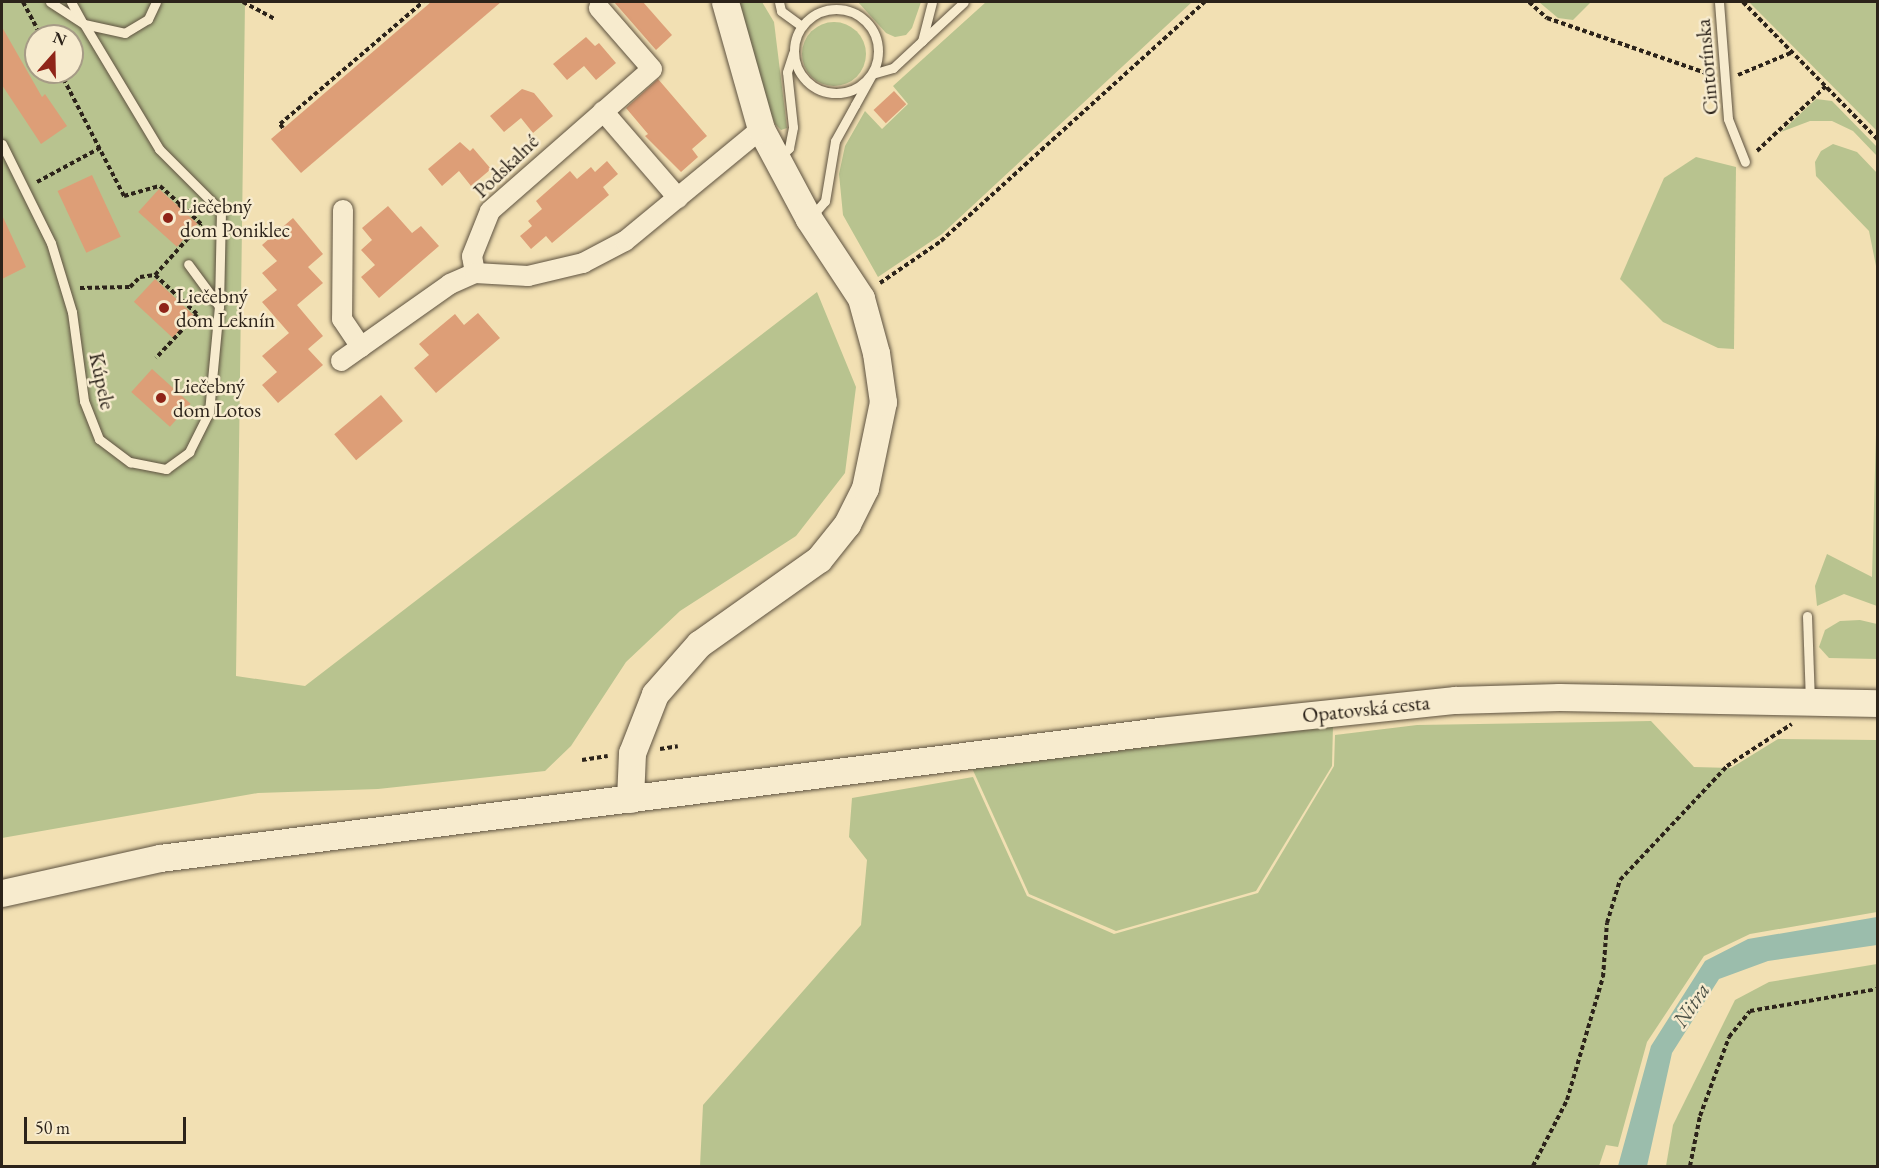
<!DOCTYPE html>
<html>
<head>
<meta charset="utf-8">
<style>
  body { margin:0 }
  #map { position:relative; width:1879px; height:1168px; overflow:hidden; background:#f2e0b3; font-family:"EB Garamond",serif }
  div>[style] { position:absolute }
  .green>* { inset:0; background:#b8c38f }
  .round { border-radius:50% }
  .water>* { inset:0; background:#9bbdac }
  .building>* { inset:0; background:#dd9e77; transform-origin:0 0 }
  .path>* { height:4px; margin-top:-2px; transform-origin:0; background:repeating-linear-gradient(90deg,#2c231a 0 4.5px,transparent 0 7.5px) }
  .roads { filter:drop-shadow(0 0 2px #5e5240) drop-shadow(0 0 2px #5e5240) }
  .lane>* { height:9px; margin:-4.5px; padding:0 4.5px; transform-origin:4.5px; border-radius:4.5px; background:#f7ebce }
  .lane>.ring { margin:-4.5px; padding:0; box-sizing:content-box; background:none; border:9px solid #f7ebce; border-radius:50% }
  .street>* { height:20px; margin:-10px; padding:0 10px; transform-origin:10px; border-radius:10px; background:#f7ebce }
  .secondary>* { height:27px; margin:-13.5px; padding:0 13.5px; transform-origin:13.5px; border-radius:13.5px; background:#f7ebce }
  .dots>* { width:16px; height:16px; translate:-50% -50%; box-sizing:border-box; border:3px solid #f7ebce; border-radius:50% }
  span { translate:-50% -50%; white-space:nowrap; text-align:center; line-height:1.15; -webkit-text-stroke:5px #f7ebce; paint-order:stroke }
  .street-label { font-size:21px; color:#2c231a }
  .poi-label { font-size:21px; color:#2c231a }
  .left { translate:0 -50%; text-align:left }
  .water-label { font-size:22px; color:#4d5146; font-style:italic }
  .frame { position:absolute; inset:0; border:3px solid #2c231a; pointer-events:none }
  .north { position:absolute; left:24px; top:24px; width:60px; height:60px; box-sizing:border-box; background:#f7ebce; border:2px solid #a69b86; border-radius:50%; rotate:20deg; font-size:16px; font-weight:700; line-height:24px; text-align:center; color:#2c231a }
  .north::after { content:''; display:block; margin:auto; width:21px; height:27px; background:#8f2418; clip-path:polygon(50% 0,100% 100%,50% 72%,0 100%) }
  .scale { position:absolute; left:24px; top:1117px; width:162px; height:27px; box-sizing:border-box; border:3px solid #2c231a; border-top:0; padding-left:8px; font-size:18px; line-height:21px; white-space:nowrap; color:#2c231a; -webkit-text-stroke:4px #f7ebce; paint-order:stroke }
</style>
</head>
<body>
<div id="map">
  <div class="green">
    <i style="clip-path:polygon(evenodd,2px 2px,245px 2px,236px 676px,305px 686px,817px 292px,856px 387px,845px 473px,796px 536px,680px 611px,626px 662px,571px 746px,545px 771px,378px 789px,258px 793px,2px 838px,2px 2px,36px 36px,72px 36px,72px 72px,36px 72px,36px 36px)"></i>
    <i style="clip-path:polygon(739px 2px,762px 2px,774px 22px,787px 128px,781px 130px,775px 124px,752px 65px)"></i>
    <i style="clip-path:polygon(858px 2px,921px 2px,912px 28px,906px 35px,895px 37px,886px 33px)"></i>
    <i style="clip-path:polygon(986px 2px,1192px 2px,942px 234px,878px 277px,843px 215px,839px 174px,845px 146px,865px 111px,882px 129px,908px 104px,893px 86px)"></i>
    <i style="clip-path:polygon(1539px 2px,1591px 2px,1573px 20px,1558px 18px)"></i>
    <i style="clip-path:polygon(1749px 2px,1877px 2px,1877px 131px)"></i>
    <i class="round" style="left:802px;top:22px;width:64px;height:64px"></i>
    <i style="clip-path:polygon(1816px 99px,1832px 101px,1877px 147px,1877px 156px,1853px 131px,1832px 121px,1810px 121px,1781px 132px)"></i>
    <i style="clip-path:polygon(1833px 144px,1857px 152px,1877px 173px,1877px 271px,1869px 231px,1816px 176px,1815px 162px,1821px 151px)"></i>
    <i style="clip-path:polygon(1696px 157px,1736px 167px,1734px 349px,1718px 348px,1663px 322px,1620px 279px,1664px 178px)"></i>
    <i style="clip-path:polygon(1877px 399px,1877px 606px,1844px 594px,1817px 606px,1815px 586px,1827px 554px,1872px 577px)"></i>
    <i style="clip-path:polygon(1860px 620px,1877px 624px,1877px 659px,1829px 658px,1819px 647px,1825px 630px,1840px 621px)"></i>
    <i style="clip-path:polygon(1651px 721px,1694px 767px,1731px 768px,1778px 739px,1877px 740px,1877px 912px,1750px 934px,1704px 956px,1647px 1042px,1618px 1147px,1606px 1145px,1599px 1166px,700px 1166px,703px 1105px,861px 925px,867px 860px,849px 837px,852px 798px,973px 777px,1027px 896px,1114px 934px,1258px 893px,1334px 766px,1335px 735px,1417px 725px)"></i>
    <i style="clip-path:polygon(1333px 725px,1332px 766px,1256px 891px,1116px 931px,1029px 894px,972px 768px)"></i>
    <i style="clip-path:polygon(1877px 964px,1877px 1166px,1666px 1166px,1673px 1125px,1735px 1000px,1769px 982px)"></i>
  </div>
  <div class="water">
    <i style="clip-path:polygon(1877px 917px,1877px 945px,1768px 961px,1719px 979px,1672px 1053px,1647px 1166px,1618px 1166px,1651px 1046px,1705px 961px,1748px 939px)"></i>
  </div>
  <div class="building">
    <i style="clip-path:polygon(431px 2px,501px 2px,301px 173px,271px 139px)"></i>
    <i style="clip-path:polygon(614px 2px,643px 2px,672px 35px,656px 50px)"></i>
    <i style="clip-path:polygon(2px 27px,42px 97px,45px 94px,67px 126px,41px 144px,2px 85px)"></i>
    <i style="clip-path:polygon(586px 37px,595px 46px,599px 43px,616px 63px,596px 80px,584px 66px,567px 80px,553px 64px)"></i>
    <i style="clip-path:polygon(658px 79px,707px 136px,692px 149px,698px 157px,681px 172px,645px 136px,648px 134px,626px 108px)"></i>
    <i style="clip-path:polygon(522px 89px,534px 93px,553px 116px,533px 133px,521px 118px,504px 132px,490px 116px)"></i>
    <i style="left:894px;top:91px;width:18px;height:28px;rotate:47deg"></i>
    <i style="clip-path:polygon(460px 142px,470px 151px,473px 148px,491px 169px,471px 186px,459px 171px,442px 186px,428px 169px)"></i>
    <i style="clip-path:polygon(607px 161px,618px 174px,603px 187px,609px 195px,552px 243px,546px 236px,531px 249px,520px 236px,532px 226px,528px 221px,542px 209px,536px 201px,570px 171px,577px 179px,591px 167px,595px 172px)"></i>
    <i style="left:92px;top:175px;width:68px;height:38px;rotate:65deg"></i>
    <i style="left:159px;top:189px;width:52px;height:31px;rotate:42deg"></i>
    <i style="clip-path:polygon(388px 206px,412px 233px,421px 226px,439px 246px,379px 298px,361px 277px,375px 265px,361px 250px,372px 240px,362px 228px)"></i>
    <i style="clip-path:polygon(2px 215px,26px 267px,2px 279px)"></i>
    <i style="clip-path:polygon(293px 218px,323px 254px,308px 267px,323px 283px,297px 305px,323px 336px,308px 349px,323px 365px,278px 403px,262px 385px,277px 372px,262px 356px,289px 333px,262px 302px,277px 290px,262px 273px,277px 261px,262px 245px)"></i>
    <i style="left:155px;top:279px;width:53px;height:31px;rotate:43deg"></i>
    <i style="clip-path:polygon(478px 313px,500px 338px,436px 393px,414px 368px,429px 355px,419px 344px,455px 314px,464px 325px)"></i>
    <i style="left:152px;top:369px;width:52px;height:31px;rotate:42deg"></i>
    <i style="left:381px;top:395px;width:34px;height:61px;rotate:50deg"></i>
  </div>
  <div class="path">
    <i style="left:23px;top:2px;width:38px;rotate:62deg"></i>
    <i style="left:243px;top:2px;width:36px;rotate:28deg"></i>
    <i style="left:1529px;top:2px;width:24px;rotate:42deg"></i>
    <i style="left:1547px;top:18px;width:175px;rotate:19.1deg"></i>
    <i style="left:1743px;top:2px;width:193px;rotate:45.6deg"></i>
    <i style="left:60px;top:72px;width:140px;rotate:62.7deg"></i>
    <i style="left:124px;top:196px;width:37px;rotate:-16deg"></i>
    <i style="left:160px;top:186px;width:28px;rotate:42deg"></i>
    <i style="left:181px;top:205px;width:3px;rotate:135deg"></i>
    <i style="left:1738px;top:75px;width:60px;rotate:-22.7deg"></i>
    <i style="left:283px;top:128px;width:5px;rotate:-127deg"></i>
    <i style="left:280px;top:124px;width:188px;rotate:-40.5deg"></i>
    <i style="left:1757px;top:151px;width:95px;rotate:-43.3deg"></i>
    <i style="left:37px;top:182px;width:72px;rotate:-28.4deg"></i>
    <i style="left:155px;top:275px;width:57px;rotate:42.9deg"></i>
    <i style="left:197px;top:314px;width:60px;rotate:133deg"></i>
    <i style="left:880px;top:283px;width:74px;rotate:-34.5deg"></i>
    <i style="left:941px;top:241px;width:356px;rotate:-42.2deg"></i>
    <i style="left:80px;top:288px;width:50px;rotate:-1.1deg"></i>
    <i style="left:130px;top:287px;width:14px;rotate:-45deg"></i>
    <i style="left:140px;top:277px;width:15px;rotate:-8deg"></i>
    <i style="left:155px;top:275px;width:69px;rotate:-48deg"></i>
    <i style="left:201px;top:224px;width:28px;rotate:-136deg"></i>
    <i style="left:660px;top:749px;width:18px;rotate:-9deg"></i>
    <i style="left:582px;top:760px;width:26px;rotate:-9deg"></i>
    <i style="left:1533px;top:1166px;width:74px;rotate:-62.7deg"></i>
    <i style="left:1567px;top:1100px;width:128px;rotate:-73.7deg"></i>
    <i style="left:1603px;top:977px;width:54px;rotate:-85.8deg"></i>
    <i style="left:1607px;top:923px;width:45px;rotate:-73.2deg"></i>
    <i style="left:1620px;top:880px;width:156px;rotate:-46.8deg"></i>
    <i style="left:1727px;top:766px;width:77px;rotate:-32.9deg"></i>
    <i style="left:1690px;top:1166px;width:51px;rotate:-78.7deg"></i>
    <i style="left:1700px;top:1116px;width:84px;rotate:-69.8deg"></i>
    <i style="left:1729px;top:1037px;width:33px;rotate:-51deg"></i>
    <i style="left:1750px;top:1011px;width:130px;rotate:-9.8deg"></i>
  </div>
  <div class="roads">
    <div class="lane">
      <i style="left:50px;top:2px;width:40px;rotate:32.9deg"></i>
      <i style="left:71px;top:2px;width:23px;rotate:61deg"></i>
      <i style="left:156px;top:2px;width:19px;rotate:115deg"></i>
      <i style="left:148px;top:19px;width:27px;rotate:149deg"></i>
      <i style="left:125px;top:33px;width:42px;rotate:-167.6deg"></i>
      <i style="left:84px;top:24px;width:146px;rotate:59deg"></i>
      <i style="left:159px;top:149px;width:88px;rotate:45deg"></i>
      <i style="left:221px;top:211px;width:95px;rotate:91.2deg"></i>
      <i style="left:779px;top:2px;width:9px;rotate:77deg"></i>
      <i style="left:781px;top:11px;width:26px;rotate:36deg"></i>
      <i style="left:1719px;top:2px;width:117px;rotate:85.6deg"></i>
      <i style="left:1728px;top:119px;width:46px;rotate:68.4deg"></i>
      <i class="ring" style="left:794px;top:9px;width:75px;height:75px"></i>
      <i style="left:922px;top:41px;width:57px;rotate:-42.9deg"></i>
      <i style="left:2px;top:144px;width:110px;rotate:63.7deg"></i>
      <i style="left:51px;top:243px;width:72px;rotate:73.1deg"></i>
      <i style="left:72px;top:312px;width:90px;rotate:82.3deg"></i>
      <i style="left:84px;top:401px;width:41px;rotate:68.5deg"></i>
      <i style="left:99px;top:439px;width:39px;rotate:37deg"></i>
      <i style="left:130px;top:462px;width:37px;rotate:11deg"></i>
      <i style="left:166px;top:469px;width:29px;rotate:-36deg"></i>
      <i style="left:189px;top:452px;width:45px;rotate:-63.4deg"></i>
      <i style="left:209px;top:412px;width:106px;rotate:-84.6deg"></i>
      <i style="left:219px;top:306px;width:52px;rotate:-126.4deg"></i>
      <i style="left:780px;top:157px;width:13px;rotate:-45deg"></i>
      <i style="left:789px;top:148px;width:21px;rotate:-79deg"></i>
      <i style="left:793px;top:127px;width:55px;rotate:-96.2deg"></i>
      <i style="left:787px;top:72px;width:20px;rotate:-72deg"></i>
      <i style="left:811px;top:217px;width:21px;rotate:-49deg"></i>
      <i style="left:825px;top:201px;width:61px;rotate:-80.5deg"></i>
      <i style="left:835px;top:141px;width:41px;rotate:-60.9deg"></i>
      <i style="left:855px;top:105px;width:35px;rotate:-61deg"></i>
      <i style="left:872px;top:74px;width:22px;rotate:-16deg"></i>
      <i style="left:893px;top:68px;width:40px;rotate:-43deg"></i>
      <i style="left:922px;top:41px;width:40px;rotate:-75.6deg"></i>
      <i style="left:1807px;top:616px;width:85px;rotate:88deg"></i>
    </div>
    <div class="street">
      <i style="left:603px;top:111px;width:115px;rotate:49.2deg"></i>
      <i style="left:343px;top:210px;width:109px;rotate:90.5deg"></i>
      <i style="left:342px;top:319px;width:34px;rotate:56deg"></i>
      <i style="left:475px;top:273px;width:17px;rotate:-100deg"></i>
      <i style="left:472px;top:256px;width:48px;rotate:-68.2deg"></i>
      <i style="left:490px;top:211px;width:215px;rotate:-41.2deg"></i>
      <i style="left:652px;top:69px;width:81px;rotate:-131deg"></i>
      <i style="left:341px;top:361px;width:133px;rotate:-35.2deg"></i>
      <i style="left:450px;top:284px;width:27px;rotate:-24deg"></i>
      <i style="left:475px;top:273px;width:53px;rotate:3.2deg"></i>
      <i style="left:528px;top:276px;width:57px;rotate:-13.3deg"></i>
      <i style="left:583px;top:263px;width:47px;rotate:-27.6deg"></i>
      <i style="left:625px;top:241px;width:176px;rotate:-39.5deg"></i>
    </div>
    <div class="secondary">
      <i style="left:630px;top:799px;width:46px;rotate:-87.5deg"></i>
      <i style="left:632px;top:753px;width:63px;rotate:-68.7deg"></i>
      <i style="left:655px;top:694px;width:67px;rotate:-48.7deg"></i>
      <i style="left:699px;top:644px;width:147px;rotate:-35.3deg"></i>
      <i style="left:819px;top:559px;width:45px;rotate:-51.3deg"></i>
      <i style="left:847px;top:524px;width:40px;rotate:-63.4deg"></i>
      <i style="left:865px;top:488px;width:88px;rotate:-78.2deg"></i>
      <i style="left:883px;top:402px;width:49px;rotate:-98.1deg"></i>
      <i style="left:876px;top:353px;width:57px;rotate:-105.3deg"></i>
      <i style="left:861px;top:298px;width:95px;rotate:-123.4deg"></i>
      <i style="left:809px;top:219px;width:102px;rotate:-118.1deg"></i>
      <i style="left:761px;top:129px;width:132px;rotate:-105.8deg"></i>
      <i style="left:2px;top:893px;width:162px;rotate:-12.5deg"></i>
      <i style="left:160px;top:858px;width:1007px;rotate:-7.24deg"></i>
      <i style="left:1159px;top:731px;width:298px;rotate:-6deg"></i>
      <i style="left:1455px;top:700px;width:104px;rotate:-1.7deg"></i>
      <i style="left:1559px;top:697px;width:319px;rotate:1.1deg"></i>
    </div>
  </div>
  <div class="dots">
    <i style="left:168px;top:218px;background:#8f2418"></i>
    <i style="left:164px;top:308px;background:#8f2418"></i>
    <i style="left:161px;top:398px;background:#8f2418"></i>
  </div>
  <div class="street-label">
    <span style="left:1707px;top:67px;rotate:-95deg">Cintorínska</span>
    <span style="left:506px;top:166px;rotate:-44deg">Podskalné</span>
    <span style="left:102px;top:381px;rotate:78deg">Kúpele</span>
    <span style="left:1366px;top:709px;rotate:-6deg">Opatovská cesta</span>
  </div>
  <div class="poi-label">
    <span class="left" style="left:180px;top:218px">Liečebný<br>dom Poniklec</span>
    <span class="left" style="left:176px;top:308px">Liečebný<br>dom Leknín</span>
    <span class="left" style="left:173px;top:398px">Liečebný<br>dom Lotos</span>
  </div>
  <div class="water-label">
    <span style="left:1691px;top:1005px;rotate:-56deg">Nitra</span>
  </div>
  <div class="frame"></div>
  <div class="north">N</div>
  <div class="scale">50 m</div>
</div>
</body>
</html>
